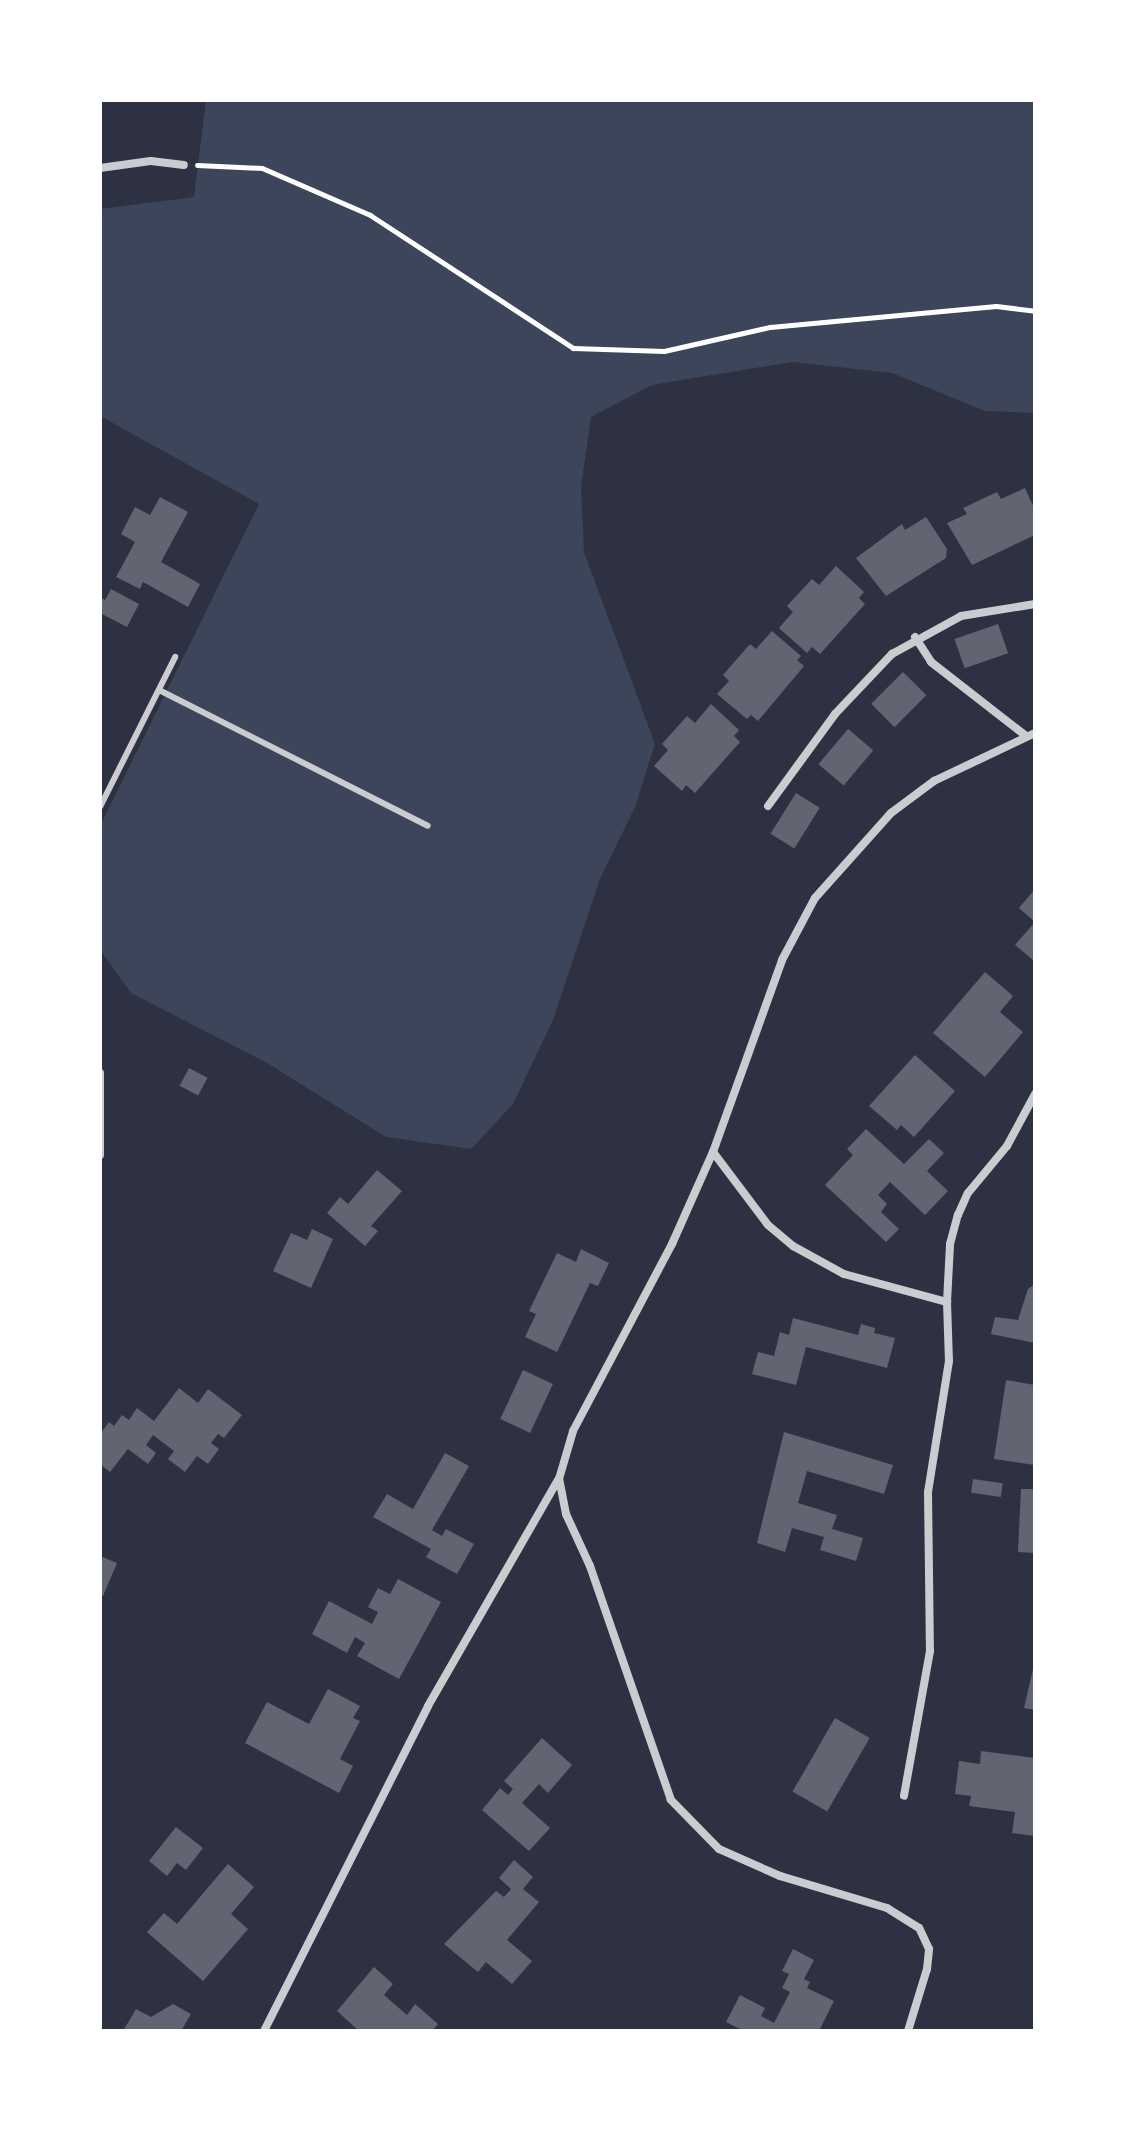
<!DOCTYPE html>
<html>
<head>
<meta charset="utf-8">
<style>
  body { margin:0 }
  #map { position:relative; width:1135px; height:2131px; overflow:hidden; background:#2d3142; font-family:Lora,serif }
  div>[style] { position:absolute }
  .green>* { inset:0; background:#3c4559 }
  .building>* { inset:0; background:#626471; transform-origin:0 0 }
  .path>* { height:5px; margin:-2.5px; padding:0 2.5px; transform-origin:2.5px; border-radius:2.5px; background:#fff }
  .service>* { height:6px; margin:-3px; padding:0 3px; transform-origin:3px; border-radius:3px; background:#caccd0 }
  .minor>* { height:8px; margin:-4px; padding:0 4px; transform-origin:4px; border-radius:4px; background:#caccd0 }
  span { translate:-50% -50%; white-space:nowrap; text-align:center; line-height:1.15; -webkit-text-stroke:8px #fff; paint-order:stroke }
  .frame { position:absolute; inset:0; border:102px solid #fff; pointer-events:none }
</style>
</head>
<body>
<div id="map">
  <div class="green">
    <i style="clip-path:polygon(206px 100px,1035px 100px,1035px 413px,985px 411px,892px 373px,792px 362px,652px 385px,591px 417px,581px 487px,584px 552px,655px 744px,635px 807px,600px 879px,553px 1020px,513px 1104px,471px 1149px,386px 1137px,267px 1063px,131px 993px,100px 950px,100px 826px,259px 504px,100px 416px,100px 209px,194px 197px)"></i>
  </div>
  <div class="building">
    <i style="clip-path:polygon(1025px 488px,1035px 510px,1035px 535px,972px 565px,947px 523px,967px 514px,963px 508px,997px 492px,1001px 499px)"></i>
    <i style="clip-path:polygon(160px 497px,188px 512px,161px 562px,200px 584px,188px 607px,143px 582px,140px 589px,116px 577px,135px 542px,121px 534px,135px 507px,150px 515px)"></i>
    <i style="clip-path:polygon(926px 517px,947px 549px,946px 558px,886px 596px,856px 558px,902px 524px,905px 530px)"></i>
    <i style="clip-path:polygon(836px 566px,864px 592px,859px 598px,865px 604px,820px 654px,812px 647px,807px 653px,779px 628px,793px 612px,787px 606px,812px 579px,819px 585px)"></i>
    <i style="clip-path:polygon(111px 589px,139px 604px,127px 627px,100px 613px,100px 597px,105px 600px)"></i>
    <i style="left:998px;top:624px;width:31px;height:46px;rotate:71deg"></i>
    <i style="clip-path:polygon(772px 631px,801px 656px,797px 660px,804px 666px,758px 721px,751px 715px,747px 719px,717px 694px,729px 681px,723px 675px,750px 644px,756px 649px)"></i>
    <i style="left:903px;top:672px;width:33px;height:45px;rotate:45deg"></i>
    <i style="clip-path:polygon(711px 704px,739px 730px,734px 736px,740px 742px,695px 793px,686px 785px,682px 791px,654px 766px,668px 750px,662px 744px,687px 716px,695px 723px)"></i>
    <i style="left:848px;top:729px;width:33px;height:46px;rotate:40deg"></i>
    <i style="left:796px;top:793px;width:28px;height:48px;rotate:32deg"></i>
    <i style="clip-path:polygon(1035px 889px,1035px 922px,1019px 908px)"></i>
    <i style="clip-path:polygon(1035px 922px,1035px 957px,1033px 960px,1015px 945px)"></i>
    <i style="clip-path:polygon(985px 972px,1013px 996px,1000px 1012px,1023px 1032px,985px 1077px,933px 1033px)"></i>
    <i style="clip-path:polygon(915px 1055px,955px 1091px,914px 1137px,901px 1125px,897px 1130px,869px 1106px)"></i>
    <i style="left:189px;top:1068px;width:21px;height:20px;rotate:28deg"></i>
    <i style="clip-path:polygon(866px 1129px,904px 1164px,929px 1139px,944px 1153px,927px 1171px,948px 1191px,925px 1215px,890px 1182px,878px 1195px,887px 1204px,881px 1212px,899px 1229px,886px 1242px,825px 1185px,853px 1155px,847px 1149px)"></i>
    <i style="clip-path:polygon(377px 1170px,402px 1191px,371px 1226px,378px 1231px,365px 1246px,327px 1213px,340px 1197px,348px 1204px)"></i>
    <i style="clip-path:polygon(312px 1229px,333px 1239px,311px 1288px,273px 1271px,291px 1233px,307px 1240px)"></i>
    <i style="clip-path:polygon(581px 1249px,609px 1263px,598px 1286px,590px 1283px,557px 1352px,525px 1337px,536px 1314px,529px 1311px,557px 1253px,576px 1262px)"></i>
    <i style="clip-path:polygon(1035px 1284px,1035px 1343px,991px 1334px,995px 1317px,1018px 1320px,1028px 1289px)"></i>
    <i style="clip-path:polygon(793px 1318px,858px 1335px,861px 1324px,875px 1328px,874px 1333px,895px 1338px,887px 1368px,806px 1347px,796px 1385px,752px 1374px,758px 1352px,774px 1356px,780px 1332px,789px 1335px)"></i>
    <i style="left:523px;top:1370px;width:33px;height:54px;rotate:25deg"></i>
    <i style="clip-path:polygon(1006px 1380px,1035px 1385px,1035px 1465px,994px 1459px)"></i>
    <i style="clip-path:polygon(179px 1388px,198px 1403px,208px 1389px,242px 1415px,224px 1438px,218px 1434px,211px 1443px,219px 1449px,208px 1464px,197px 1456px,185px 1472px,168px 1459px,174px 1451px,153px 1435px,146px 1445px,156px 1453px,148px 1464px,128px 1449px,110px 1472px,100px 1464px,100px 1434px,109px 1422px,114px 1426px,122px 1415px,129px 1420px,137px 1408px,154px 1421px)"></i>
    <i style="clip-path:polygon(784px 1432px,893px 1465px,884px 1494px,807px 1471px,798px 1503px,837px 1515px,832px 1529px,863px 1538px,856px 1561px,820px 1550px,824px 1537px,792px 1528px,785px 1552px,757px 1543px)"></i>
    <i style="clip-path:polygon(445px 1453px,469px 1466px,432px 1530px,442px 1536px,446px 1529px,474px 1544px,457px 1574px,426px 1557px,431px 1549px,373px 1517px,387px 1494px,413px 1509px)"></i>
    <i style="left:973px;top:1479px;width:30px;height:14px;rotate:8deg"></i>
    <i style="clip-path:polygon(1021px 1489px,1035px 1489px,1035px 1553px,1018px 1552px)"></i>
    <i style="clip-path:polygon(100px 1556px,117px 1563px,103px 1596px,100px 1595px)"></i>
    <i style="clip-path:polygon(398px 1579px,441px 1602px,399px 1679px,357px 1656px,365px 1643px,355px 1637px,347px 1653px,312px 1634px,329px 1601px,372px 1624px,378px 1612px,368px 1607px,378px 1588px,390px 1594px)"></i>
    <i style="clip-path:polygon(1034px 1665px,1035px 1665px,1035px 1710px,1024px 1708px)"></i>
    <i style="clip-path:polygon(328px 1689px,360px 1706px,353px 1718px,360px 1721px,340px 1759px,353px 1766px,339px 1793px,245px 1743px,267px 1702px,309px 1724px)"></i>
    <i style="left:835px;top:1718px;width:40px;height:85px;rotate:30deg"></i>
    <i style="clip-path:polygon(542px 1738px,572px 1765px,548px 1793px,539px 1784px,522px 1803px,550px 1828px,529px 1851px,482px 1810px,500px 1788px,508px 1795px,513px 1789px,504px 1781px)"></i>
    <i style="clip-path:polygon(981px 1751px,1035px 1758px,1035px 1836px,1012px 1833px,1015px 1812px,969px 1806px,971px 1796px,955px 1794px,959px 1761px,980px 1764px)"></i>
    <i style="clip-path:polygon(176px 1827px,203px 1848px,186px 1870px,177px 1863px,167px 1876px,149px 1861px)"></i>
    <i style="clip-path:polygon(514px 1860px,533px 1877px,523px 1889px,539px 1902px,507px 1940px,532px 1961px,512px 1984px,486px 1962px,478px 1972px,444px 1944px,496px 1891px,504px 1897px,511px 1889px,499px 1878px)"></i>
    <i style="clip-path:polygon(228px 1864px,254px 1887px,231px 1914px,248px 1929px,203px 1981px,147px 1932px,164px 1913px,177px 1924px)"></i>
    <i style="clip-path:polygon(793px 1949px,814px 1960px,804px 1979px,810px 1982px,807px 1988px,834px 2001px,820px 2029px,824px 2031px,744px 2031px,726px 2022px,740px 1995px,765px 2008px,761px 2016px,774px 2023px,790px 1992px,782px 1988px,789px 1974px,782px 1971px)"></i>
    <i style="clip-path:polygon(374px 1967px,393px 1984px,384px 1995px,407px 2015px,415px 2004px,438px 2024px,432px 2031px,359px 2031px,337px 2011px)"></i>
    <i style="clip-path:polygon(173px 2004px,191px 2014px,181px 2031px,123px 2031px,136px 2009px,151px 2017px)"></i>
  </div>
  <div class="path">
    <i style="left:197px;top:165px;width:65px;rotate:2.6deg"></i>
    <i style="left:262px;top:168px;width:118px;rotate:23.5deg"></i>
    <i style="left:370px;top:215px;width:243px;rotate:33.2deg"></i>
    <i style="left:573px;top:348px;width:91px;rotate:1.9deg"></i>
    <i style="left:664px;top:351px;width:109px;rotate:-12.8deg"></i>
    <i style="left:770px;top:327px;width:227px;rotate:-5.3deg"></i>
    <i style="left:996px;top:306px;width:39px;rotate:7deg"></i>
  </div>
  <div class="service">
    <i style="left:159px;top:690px;width:301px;rotate:26.8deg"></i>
    <i style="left:100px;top:807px;width:168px;rotate:-63.4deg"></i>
  </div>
  <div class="minor">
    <i style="left:100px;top:168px;width:51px;rotate:-7.8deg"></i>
    <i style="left:151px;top:161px;width:33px;rotate:7deg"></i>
    <i style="left:915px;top:637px;width:30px;rotate:57deg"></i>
    <i style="left:931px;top:662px;width:120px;rotate:37.9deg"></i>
    <i style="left:768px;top:806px;width:114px;rotate:-53.9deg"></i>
    <i style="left:835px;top:714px;width:83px;rotate:-46.5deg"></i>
    <i style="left:892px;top:654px;width:79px;rotate:-28.8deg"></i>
    <i style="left:961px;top:616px;width:75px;rotate:-9.2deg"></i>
    <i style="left:100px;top:1073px;width:82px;rotate:90deg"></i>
    <i style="left:713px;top:1152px;width:91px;rotate:53deg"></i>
    <i style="left:768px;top:1225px;width:33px;rotate:40deg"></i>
    <i style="left:793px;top:1246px;width:58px;rotate:28.8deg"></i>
    <i style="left:844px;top:1274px;width:107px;rotate:15.2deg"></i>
    <i style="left:947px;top:1302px;width:59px;rotate:88.1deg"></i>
    <i style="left:949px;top:1361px;width:133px;rotate:99.1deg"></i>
    <i style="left:928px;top:1492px;width:159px;rotate:89.3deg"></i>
    <i style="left:930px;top:1651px;width:147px;rotate:100.2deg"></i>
    <i style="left:947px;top:1302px;width:58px;rotate:-87deg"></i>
    <i style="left:950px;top:1244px;width:30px;rotate:-75deg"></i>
    <i style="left:958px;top:1215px;width:24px;rotate:-66deg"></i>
    <i style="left:968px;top:1193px;width:61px;rotate:-50.3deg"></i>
    <i style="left:1007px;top:1146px;width:59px;rotate:-61.7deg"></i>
    <i style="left:264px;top:2031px;width:364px;rotate:-63.2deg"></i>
    <i style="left:428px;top:1706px;width:261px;rotate:-60.1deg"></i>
    <i style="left:908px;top:2031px;width:65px;rotate:-73deg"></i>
    <i style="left:927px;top:1969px;width:20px;rotate:-84deg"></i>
    <i style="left:929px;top:1949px;width:23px;rotate:-115deg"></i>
    <i style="left:919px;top:1928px;width:38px;rotate:-148deg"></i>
    <i style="left:887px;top:1908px;width:112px;rotate:-163.3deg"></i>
    <i style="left:780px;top:1876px;width:67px;rotate:-156.1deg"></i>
    <i style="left:719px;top:1849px;width:69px;rotate:-134.4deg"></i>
    <i style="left:671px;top:1800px;width:248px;rotate:-109.1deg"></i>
    <i style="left:590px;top:1566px;width:57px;rotate:-114.8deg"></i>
    <i style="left:566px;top:1514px;width:36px;rotate:-101deg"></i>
    <i style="left:559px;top:1479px;width:50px;rotate:-73.7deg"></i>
    <i style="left:573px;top:1431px;width:212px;rotate:-62.1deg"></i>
    <i style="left:672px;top:1244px;width:101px;rotate:-66deg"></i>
    <i style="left:713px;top:1152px;width:204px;rotate:-70.2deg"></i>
    <i style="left:782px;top:960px;width:70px;rotate:-62deg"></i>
    <i style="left:815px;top:898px;width:114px;rotate:-48.2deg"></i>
    <i style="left:891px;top:813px;width:54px;rotate:-36.7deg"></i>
    <i style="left:934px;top:781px;width:112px;rotate:-25.4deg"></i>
  </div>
  <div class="frame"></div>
</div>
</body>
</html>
